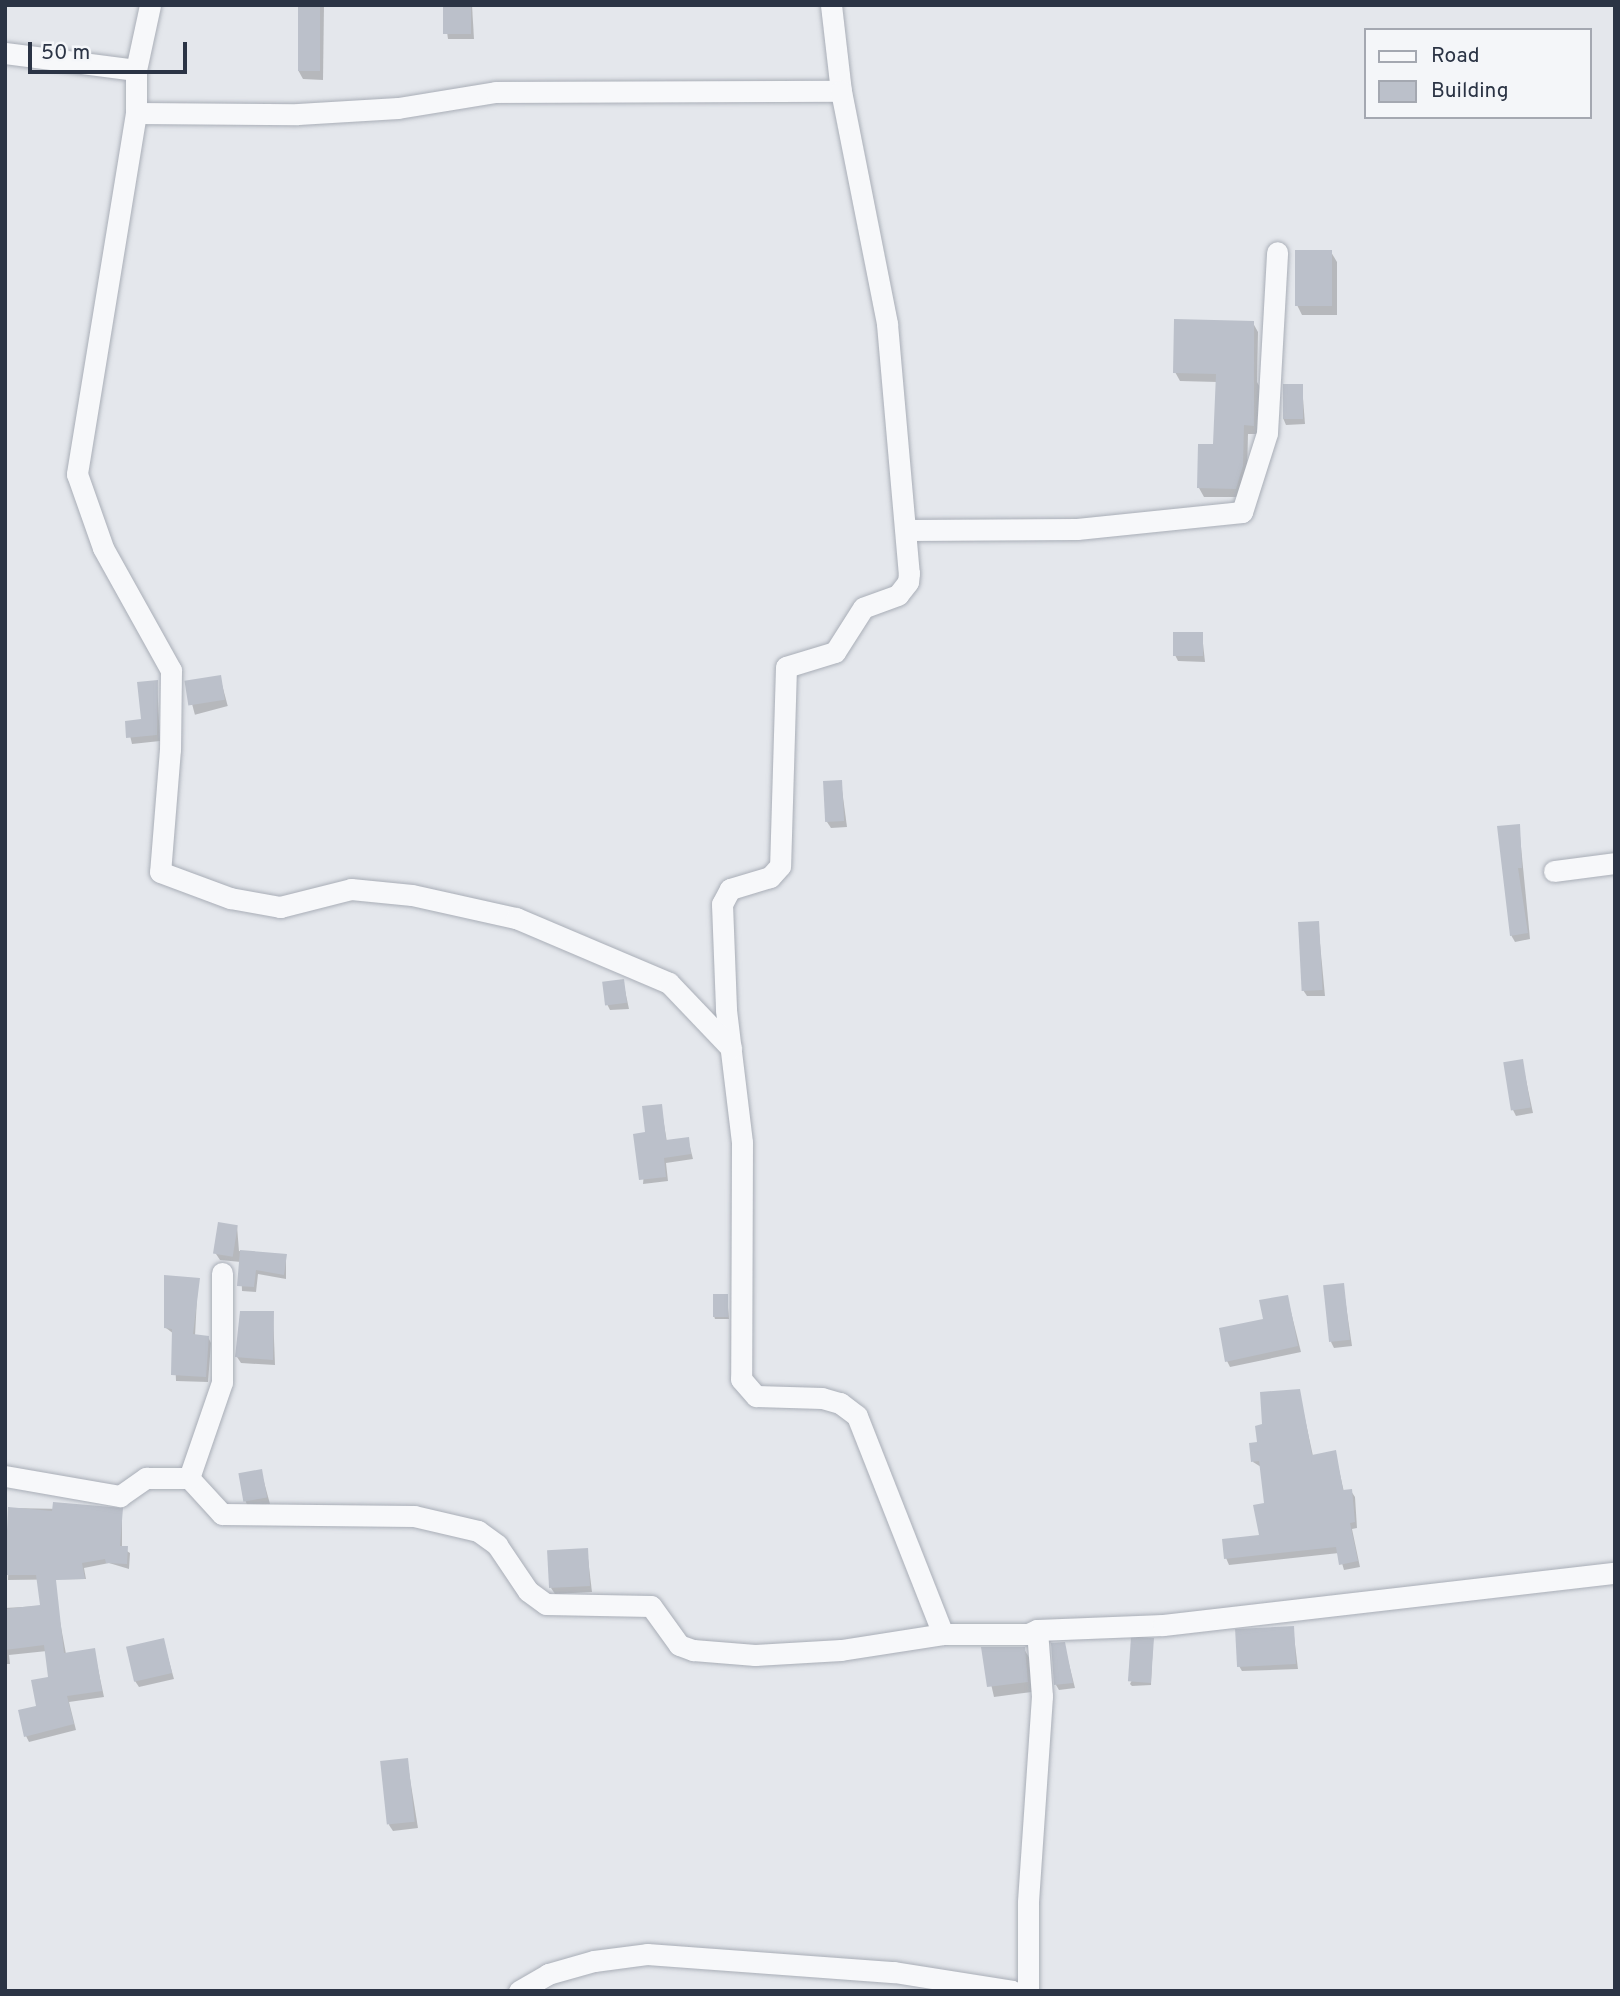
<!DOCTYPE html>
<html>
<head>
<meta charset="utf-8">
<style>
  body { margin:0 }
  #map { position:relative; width:1620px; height:1996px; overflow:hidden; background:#e4e7ec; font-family:Overpass,sans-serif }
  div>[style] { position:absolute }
  .shadow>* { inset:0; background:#0003; transform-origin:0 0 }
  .building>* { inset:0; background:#bbc0ca; transform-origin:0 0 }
  .roads { filter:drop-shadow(0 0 2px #a9aeb7) drop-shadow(0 0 2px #a9aeb7) }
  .minor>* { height:21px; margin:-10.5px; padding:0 10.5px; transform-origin:10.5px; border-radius:10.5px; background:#f7f8fa }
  span { translate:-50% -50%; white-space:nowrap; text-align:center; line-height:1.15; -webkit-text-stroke:5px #f4f6f9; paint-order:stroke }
  .frame { position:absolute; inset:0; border:7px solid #2b3445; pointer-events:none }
  .legend { position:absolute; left:1364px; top:28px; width:228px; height:91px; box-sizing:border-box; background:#f4f6f9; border:2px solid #a4a8b1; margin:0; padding:9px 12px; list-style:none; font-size:21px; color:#2b3445 }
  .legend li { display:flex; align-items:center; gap:14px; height:35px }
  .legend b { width:35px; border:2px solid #a4a8b1 }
  .scale { position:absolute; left:28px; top:42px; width:159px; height:32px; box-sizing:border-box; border:4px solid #2b3445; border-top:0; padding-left:9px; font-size:21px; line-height:24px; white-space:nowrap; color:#2b3445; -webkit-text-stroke:5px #f4f6f9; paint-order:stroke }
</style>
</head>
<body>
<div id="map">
  <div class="shadow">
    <i style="clip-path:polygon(300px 5px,324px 5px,323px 80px,303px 79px,298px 70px)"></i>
    <i style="clip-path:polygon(443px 5px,472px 5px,474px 39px,448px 39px)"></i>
    <i style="clip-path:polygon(1331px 252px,1337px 262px,1337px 315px,1302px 315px,1297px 305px)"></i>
    <i style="clip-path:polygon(1253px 323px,1258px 332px,1257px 382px,1261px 389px,1259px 434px,1248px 434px,1247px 476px,1240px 497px,1204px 497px,1199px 488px,1214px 446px,1217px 382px,1180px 381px,1175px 372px)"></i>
    <i style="clip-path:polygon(1302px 385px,1305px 424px,1286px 425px,1283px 418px)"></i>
    <i style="clip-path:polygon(1202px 634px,1205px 662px,1178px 661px,1175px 655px)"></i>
    <i style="left:220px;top:677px;width:30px;height:34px;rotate:75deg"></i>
    <i style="clip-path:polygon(157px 681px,160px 741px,132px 744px,127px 723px,143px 721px)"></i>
    <i style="clip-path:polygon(841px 782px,847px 827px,831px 828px,827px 822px)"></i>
    <i style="clip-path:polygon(1519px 826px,1530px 939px,1515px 942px,1511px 935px)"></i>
    <i style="clip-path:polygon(1318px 922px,1325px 996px,1307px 996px,1303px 990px)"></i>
    <i style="clip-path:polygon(623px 981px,629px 1009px,610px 1010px,607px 1004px)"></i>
    <i style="clip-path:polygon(1522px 1061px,1533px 1113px,1516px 1116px,1513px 1110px)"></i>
    <i style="clip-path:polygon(661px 1106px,667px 1142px,688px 1139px,693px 1159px,666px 1163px,668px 1181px,643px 1184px,647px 1134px)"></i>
    <i style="clip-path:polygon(237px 1226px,239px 1251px,286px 1256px,286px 1279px,258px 1274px,256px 1292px,242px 1291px,241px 1262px,220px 1260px,216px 1254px)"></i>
    <i style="clip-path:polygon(198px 1280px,195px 1336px,208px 1337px,211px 1343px,208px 1382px,176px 1381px,174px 1334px,166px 1328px)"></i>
    <i style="clip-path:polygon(1343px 1285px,1352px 1346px,1334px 1348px,1331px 1342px)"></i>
    <i style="clip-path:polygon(727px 1296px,729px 1319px,715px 1319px,714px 1316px)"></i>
    <i style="clip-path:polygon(1287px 1296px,1301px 1352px,1230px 1367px,1227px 1361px)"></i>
    <i style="clip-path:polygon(273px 1313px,275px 1365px,241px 1363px,237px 1357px)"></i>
    <i style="clip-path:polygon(1299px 1391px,1313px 1456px,1335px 1452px,1344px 1492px,1351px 1491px,1355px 1497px,1357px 1528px,1352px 1529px,1360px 1567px,1344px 1570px,1339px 1553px,1229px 1565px,1226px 1558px,1261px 1537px,1266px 1504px,1261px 1467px,1253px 1462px,1264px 1426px)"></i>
    <i style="clip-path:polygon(261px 1471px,270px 1504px,248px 1507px,245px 1500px)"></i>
    <i style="clip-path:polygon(9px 1508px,122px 1510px,122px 1548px,130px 1553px,129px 1569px,109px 1563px,84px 1568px,86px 1579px,8px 1580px)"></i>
    <i style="clip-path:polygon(587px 1550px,592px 1592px,555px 1594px,551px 1588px)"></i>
    <i style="clip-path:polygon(57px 1605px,66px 1654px,94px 1650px,104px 1697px,69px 1702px,76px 1730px,29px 1742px,26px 1736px,50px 1678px,47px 1651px,9px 1655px,10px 1664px,5px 1664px,5px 1608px)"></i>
    <i style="clip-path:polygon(1293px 1628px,1298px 1669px,1242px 1671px,1239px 1666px)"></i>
    <i style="clip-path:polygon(163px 1640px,174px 1679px,139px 1687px,135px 1681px)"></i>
    <i style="clip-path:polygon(1153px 1640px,1151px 1685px,1132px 1686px,1130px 1684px)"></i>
    <i style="clip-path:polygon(1064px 1644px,1075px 1688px,1059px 1690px,1056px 1685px)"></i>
    <i style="clip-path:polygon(983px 1649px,1024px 1649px,1030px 1659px,1032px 1692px,994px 1697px)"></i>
    <i style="clip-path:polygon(407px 1760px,418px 1828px,393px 1831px,389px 1825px)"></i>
  </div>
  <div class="building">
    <i style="left:298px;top:5px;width:22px;height:66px"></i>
    <i style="left:443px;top:5px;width:28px;height:29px"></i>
    <i style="left:1295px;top:250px;width:37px;height:56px"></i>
    <i style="clip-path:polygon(1174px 319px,1254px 321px,1254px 426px,1244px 425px,1243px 466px,1236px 489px,1197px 488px,1198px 444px,1213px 444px,1216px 374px,1173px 373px)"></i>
    <i style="left:1283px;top:384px;width:20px;height:35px"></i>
    <i style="left:1173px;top:632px;width:30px;height:24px"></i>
    <i style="left:221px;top:675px;width:25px;height:37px;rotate:81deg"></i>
    <i style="clip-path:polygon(158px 680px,157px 735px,126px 738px,125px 721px,141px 719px,137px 682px)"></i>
    <i style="left:842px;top:780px;width:41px;height:19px;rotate:87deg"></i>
    <i style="clip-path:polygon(1520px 824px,1522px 868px,1518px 868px,1528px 933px,1510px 936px,1497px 826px)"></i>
    <i style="left:1319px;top:921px;width:69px;height:21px;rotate:87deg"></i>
    <i style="left:624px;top:979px;width:24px;height:22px;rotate:83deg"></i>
    <i style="left:1523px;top:1059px;width:49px;height:20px;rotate:81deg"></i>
    <i style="clip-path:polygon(662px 1104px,666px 1140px,689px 1137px,691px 1154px,664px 1158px,666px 1177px,639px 1180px,633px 1134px,645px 1132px,642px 1106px)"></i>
    <i style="left:218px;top:1222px;width:20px;height:32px;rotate:9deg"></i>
    <i style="clip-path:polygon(240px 1250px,287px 1254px,284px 1275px,256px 1270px,254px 1287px,237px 1286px)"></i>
    <i style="clip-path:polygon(164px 1275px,200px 1278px,193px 1334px,209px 1336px,206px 1377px,171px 1375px,172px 1329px,164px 1328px)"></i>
    <i style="left:1344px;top:1283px;width:57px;height:21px;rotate:84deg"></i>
    <i style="left:713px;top:1294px;width:15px;height:23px"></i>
    <i style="clip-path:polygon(1288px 1295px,1298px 1346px,1225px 1362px,1219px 1328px,1263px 1319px,1259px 1300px)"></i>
    <i style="clip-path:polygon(240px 1311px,274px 1311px,273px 1360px,235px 1357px)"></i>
    <i style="clip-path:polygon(1300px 1389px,1312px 1455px,1336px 1450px,1343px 1490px,1352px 1489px,1355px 1522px,1350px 1523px,1358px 1561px,1339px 1565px,1336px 1547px,1224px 1559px,1222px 1539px,1259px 1535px,1253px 1505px,1264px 1503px,1259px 1461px,1251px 1462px,1249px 1443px,1257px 1442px,1255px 1426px,1262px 1424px,1260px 1392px)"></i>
    <i style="left:262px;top:1469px;width:29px;height:24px;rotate:80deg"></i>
    <i style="clip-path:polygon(53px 1502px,123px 1508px,120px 1546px,128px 1546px,127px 1564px,106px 1563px,105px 1559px,82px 1563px,85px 1579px,56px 1580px,64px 1653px,95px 1648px,102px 1691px,67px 1696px,74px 1724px,24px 1737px,18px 1710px,36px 1706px,31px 1680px,48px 1677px,44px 1645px,5px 1650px,5px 1609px,40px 1605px,36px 1575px,5px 1575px,8px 1507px,52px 1511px)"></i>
    <i style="left:588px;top:1548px;width:38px;height:41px;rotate:87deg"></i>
    <i style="left:1294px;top:1626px;width:38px;height:59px;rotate:87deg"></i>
    <i style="left:164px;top:1638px;width:36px;height:39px;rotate:77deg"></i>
    <i style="left:1154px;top:1638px;width:45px;height:23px;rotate:94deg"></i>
    <i style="clip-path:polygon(1065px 1642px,1073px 1683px,1054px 1685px,1051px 1643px)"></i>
    <i style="clip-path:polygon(981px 1647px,1025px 1647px,1028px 1682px,987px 1687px)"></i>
    <i style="left:408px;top:1758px;width:64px;height:28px;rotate:84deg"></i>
  </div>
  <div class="roads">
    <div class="minor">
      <i style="left:831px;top:5px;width:87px;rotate:83.4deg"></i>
      <i style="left:5px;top:53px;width:132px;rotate:7.4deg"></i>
      <i style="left:136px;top:70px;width:43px;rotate:90deg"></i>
      <i style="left:136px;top:113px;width:162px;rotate:0.4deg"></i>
      <i style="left:298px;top:114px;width:100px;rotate:-3.4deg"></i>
      <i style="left:398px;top:108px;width:99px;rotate:-9.3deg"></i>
      <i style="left:496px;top:92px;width:345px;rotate:-0.2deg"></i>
      <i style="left:841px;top:91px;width:237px;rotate:78.8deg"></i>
      <i style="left:887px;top:324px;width:250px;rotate:85deg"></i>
      <i style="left:909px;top:573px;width:9px;rotate:96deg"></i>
      <i style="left:908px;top:582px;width:16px;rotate:128deg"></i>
      <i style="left:898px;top:595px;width:37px;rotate:160deg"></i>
      <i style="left:863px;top:608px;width:52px;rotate:122.5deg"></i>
      <i style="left:835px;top:652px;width:51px;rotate:163deg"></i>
      <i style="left:786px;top:667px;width:199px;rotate:91.7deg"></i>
      <i style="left:780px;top:866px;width:15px;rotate:132deg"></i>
      <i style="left:770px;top:877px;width:42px;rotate:163.3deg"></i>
      <i style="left:730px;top:889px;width:17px;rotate:118deg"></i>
      <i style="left:722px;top:904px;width:106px;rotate:87.8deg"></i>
      <i style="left:726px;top:1010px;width:133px;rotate:83.1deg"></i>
      <i style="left:742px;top:1142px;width:237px;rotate:90.2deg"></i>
      <i style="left:741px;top:1379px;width:23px;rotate:49deg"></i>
      <i style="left:756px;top:1396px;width:66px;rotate:1.7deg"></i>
      <i style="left:822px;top:1398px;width:19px;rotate:16deg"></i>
      <i style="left:840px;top:1403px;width:21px;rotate:37deg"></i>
      <i style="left:857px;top:1416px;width:234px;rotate:68.5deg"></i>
      <i style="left:943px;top:1634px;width:85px"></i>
      <i style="left:1028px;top:1634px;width:10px;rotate:-24deg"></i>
      <i style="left:1037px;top:1630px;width:66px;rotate:85.7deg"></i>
      <i style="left:1042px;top:1696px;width:207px;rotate:93.9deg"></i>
      <i style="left:1028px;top:1903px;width:88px;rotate:90deg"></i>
      <i style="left:136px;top:70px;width:66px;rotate:-77.8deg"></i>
      <i style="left:136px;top:113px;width:366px;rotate:99.3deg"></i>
      <i style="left:77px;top:474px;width:78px;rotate:70.6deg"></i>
      <i style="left:103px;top:548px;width:140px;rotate:60.9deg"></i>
      <i style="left:171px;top:670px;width:79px;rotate:90.7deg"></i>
      <i style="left:170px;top:749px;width:123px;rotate:94.6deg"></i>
      <i style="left:160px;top:872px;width:75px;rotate:20.4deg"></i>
      <i style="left:230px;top:898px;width:51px;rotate:10.2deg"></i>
      <i style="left:280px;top:907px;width:73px;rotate:-14.2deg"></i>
      <i style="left:351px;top:889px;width:61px;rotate:5.6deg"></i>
      <i style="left:412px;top:895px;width:107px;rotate:12.5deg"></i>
      <i style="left:516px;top:918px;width:166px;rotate:23deg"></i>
      <i style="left:669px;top:983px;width:90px;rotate:46.4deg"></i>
      <i style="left:908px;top:530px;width:169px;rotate:-0.3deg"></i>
      <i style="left:1077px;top:529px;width:166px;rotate:-5.9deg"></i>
      <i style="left:1242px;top:512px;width:83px;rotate:-72.4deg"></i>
      <i style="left:1267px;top:433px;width:181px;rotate:-86.8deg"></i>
      <i style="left:1554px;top:871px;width:62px;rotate:-7.5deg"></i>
      <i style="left:5px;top:1476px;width:117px;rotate:9.9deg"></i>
      <i style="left:120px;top:1496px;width:32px;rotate:-35deg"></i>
      <i style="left:146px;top:1478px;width:43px"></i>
      <i style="left:189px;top:1478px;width:49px;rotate:47.5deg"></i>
      <i style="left:222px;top:1514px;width:192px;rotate:0.6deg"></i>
      <i style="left:414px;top:1516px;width:66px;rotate:13.2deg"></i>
      <i style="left:478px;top:1531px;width:24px;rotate:36deg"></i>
      <i style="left:497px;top:1545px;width:55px;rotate:56deg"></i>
      <i style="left:528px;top:1591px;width:22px;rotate:36deg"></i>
      <i style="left:546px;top:1604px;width:105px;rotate:1.1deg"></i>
      <i style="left:651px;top:1606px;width:48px;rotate:54.3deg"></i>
      <i style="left:679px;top:1645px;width:15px;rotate:20deg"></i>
      <i style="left:693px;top:1650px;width:62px;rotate:4.6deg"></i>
      <i style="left:755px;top:1655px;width:86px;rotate:-3.3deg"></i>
      <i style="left:841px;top:1650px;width:103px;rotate:-8.9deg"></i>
      <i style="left:189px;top:1478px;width:102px;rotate:-71deg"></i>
      <i style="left:222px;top:1382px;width:109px;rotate:-90deg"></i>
      <i style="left:1037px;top:1630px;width:126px;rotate:-2.3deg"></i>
      <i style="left:1163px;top:1625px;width:455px;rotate:-6.6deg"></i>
      <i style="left:519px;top:1991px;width:34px;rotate:-30deg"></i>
      <i style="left:548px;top:1974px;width:48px;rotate:-15.8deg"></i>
      <i style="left:594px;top:1961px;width:53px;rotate:-7.5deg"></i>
      <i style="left:647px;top:1954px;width:248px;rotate:4.2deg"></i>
      <i style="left:894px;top:1972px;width:120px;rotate:9.1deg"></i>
    </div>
  </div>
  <div class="frame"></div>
  <ul class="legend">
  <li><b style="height:9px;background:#f7f8fa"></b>Road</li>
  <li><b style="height:19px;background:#bbc0ca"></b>Building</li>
  </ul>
  <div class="scale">50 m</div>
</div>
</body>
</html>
